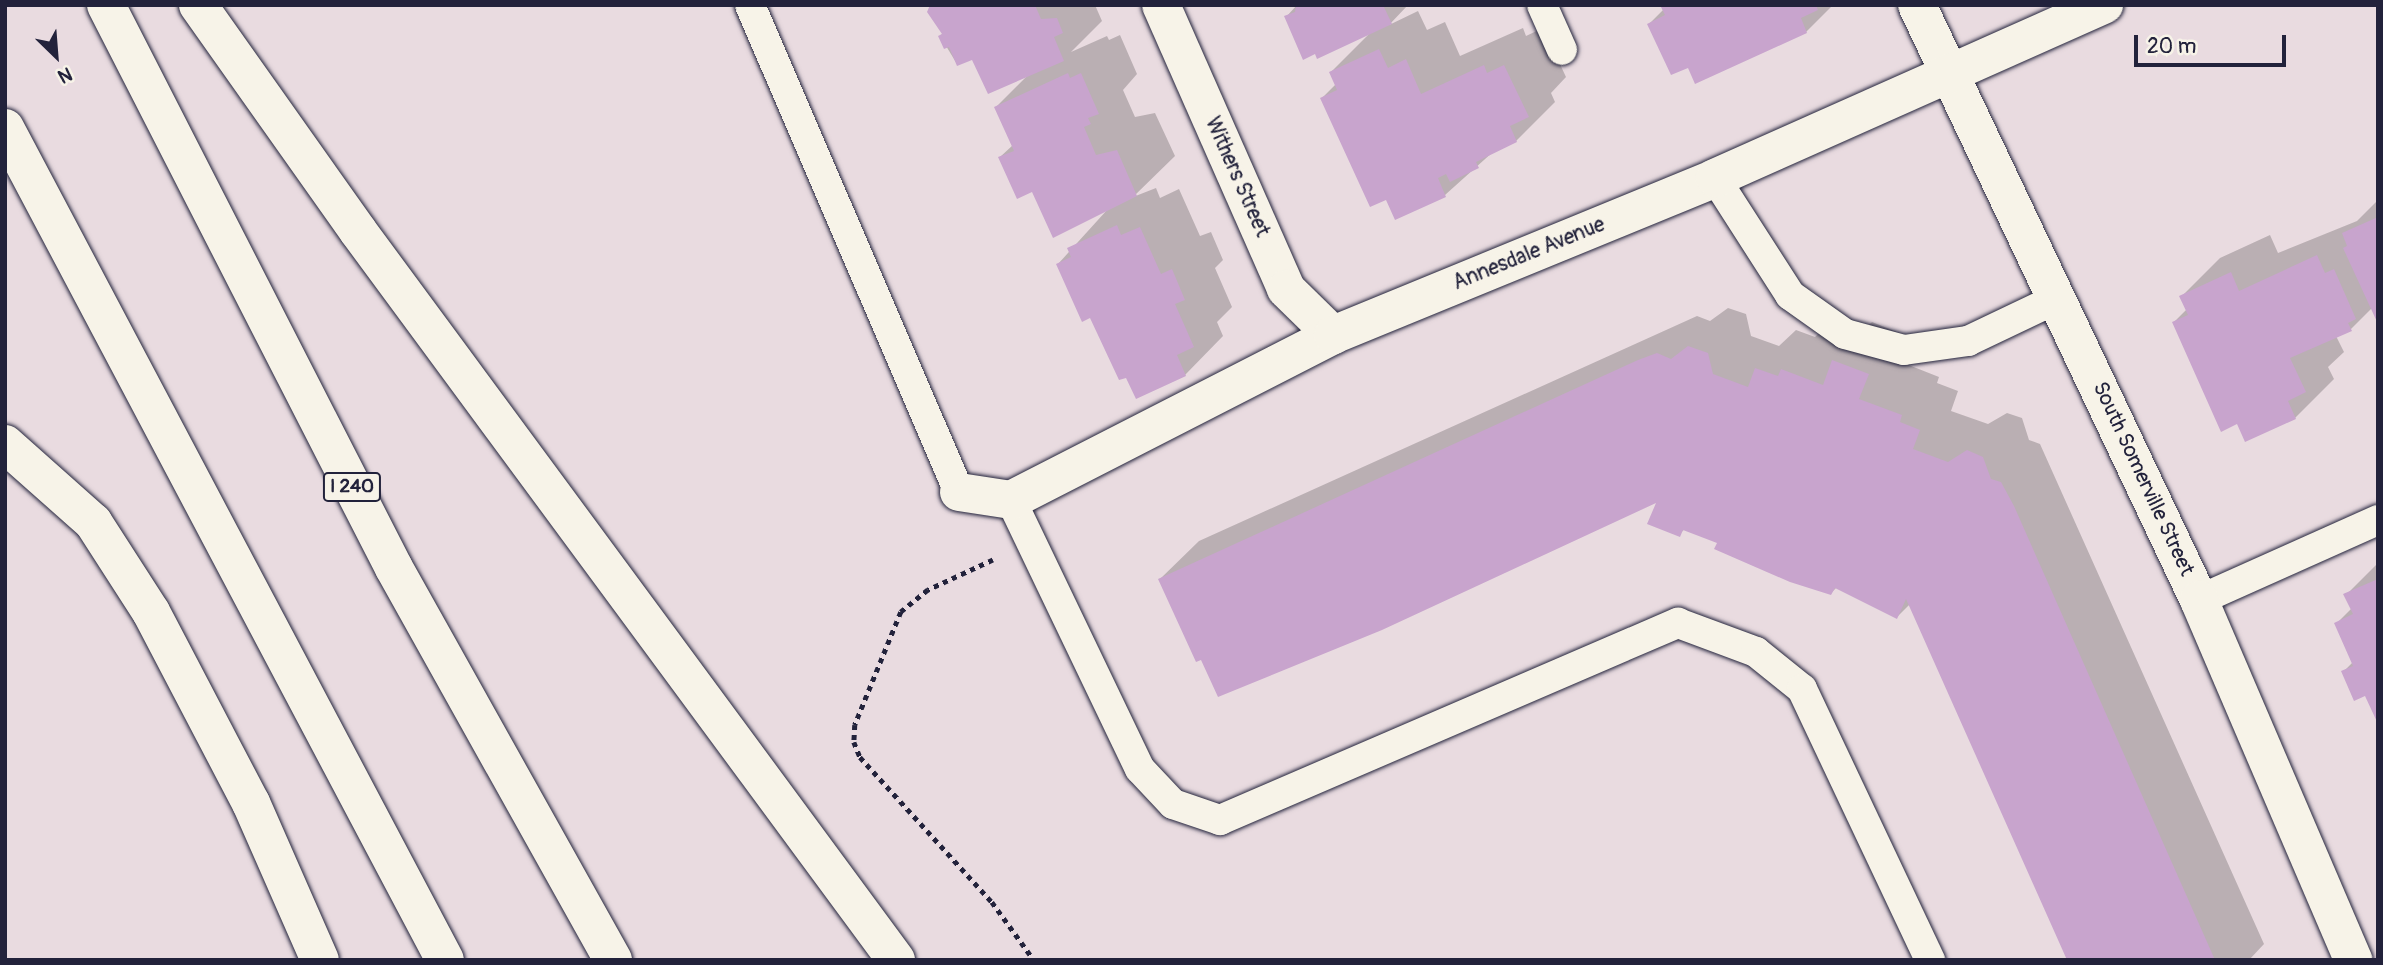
<!DOCTYPE html>
<html>
<head>
<meta charset="utf-8">
<style>
  body { margin:0 }
  #map { position:relative; width:2383px; height:965px; overflow:hidden; background:#e9dbe0; font-family:Pangolin,sans-serif }
  div>[style] { position:absolute }
  .shadow>* { inset:0; background:#0003 }
  .building>* { inset:0; background:#c8a4cd }
  .path>* { height:4.5px; margin-top:-2.25px; transform-origin:0; background:repeating-linear-gradient(90deg,#22223b 0 5px,transparent 0 10px) }
  .roads { filter:drop-shadow(0 0 2px #22223b) drop-shadow(0 0 2px #22223b) }
  .lane>* { height:30px; margin:-15px; padding:0 15px; transform-origin:15px; border-radius:15px; background:#f7f3e8 }
  .street>* { height:38px; margin:-19px; padding:0 19px; transform-origin:19px; border-radius:19px; background:#f7f3e8 }
  .highway>* { height:38px; margin:-19px; padding:0 19px; transform-origin:19px; border-radius:19px; background:#f7f3e8 }
  span { translate:-50% -50%; white-space:nowrap; text-align:center; line-height:1.15; -webkit-text-stroke:7px #f7f3e8; paint-order:stroke }
  .shield-label span { padding:2px 5px; background:#f7f3e8; border:2px solid; border-radius:5px; -webkit-text-stroke-width:0 }
  .shield-label { font-size:19px; color:#22223b; font-weight:700 }
  .street-label { font-size:21px; color:#22223b }
  .frame { position:absolute; inset:0; border:7px solid #22223b; pointer-events:none }
  .north { position:absolute; left:21px; top:21px; width:70px; height:70px; -webkit-text-stroke:5px #f7f3e8; paint-order:stroke; rotate:155deg; font-size:19px; font-weight:700; line-height:28px; text-align:center; color:#22223b }
  .north::after { content:''; display:block; margin:auto; width:24px; height:32px; background:#22223b; clip-path:polygon(50% 0,100% 100%,50% 72%,0 100%) }
  .scale { position:absolute; left:2134px; top:35px; width:152px; height:32px; box-sizing:border-box; border:4px solid #22223b; border-top:0; padding-left:9px; font-size:21px; line-height:24px; white-space:nowrap; color:#22223b; -webkit-text-stroke:5px #f7f3e8; paint-order:stroke }
</style>
</head>
<body>
<div id="map">
  <div class="shadow">
    <i style="clip-path:polygon(932px 5px,1095px 5px,1102px 21px,1071px 52px,1107px 36px,1109px 40px,1120px 35px,1137px 74px,1123px 90px,1135px 117px,1155px 113px,1175px 156px,1133px 197px,1156px 188px,1160px 198px,1179px 189px,1200px 236px,1211px 232px,1223px 260px,1215px 268px,1232px 307px,1217px 322px,1223px 336px,1185px 375px,1091px 316px,1058px 264px,1107px 210px,1033px 189px,1000px 157px,1013px 145px,996px 107px,1028px 75px,973px 58px,957px 64px,940px 36px,944px 32px)"></i>
    <i style="clip-path:polygon(1297px 5px,1408px 5px,1389px 25px,1418px 11px,1427px 30px,1445px 22px,1460px 56px,1523px 28px,1526px 36px,1543px 28px,1566px 77px,1551px 93px,1555px 102px,1516px 141px,1494px 151px,1445px 195px,1387px 198px,1322px 98px,1336px 84px,1331px 72px,1371px 32px,1286px 17px)"></i>
    <i style="clip-path:polygon(1662px 5px,1833px 5px,1806px 32px,1696px 81px,1689px 66px,1649px 24px,1664px 9px)"></i>
    <i style="clip-path:polygon(2378px 200px,2378px 320px,2372px 308px,2351px 329px,2336px 336px,2344px 352px,2328px 367px,2334px 379px,2295px 418px,2174px 322px,2187px 309px,2181px 297px,2220px 258px,2270px 235px,2278px 253px,2357px 221px)"></i>
    <i style="clip-path:polygon(1728px 308px,1746px 314px,1751px 336px,1779px 346px,1796px 330px,1815px 337px,1821px 331px,1851px 343px,1872px 322px,1907px 336px,1896px 360px,1939px 377px,1937px 383px,1958px 391px,1951px 411px,1988px 424px,2007px 413px,2022px 418px,2029px 440px,2040px 444px,2264px 944px,2249px 960px,2071px 960px,1910px 604px,1897px 617px,1837px 587px,1831px 593px,1719px 542px,1685px 529px,1679px 534px,1659px 500px,1160px 579px,1199px 541px,1697px 316px,1710px 321px)"></i>
    <i style="clip-path:polygon(2378px 563px,2378px 720px,2365px 694px,2343px 672px,2353px 662px,2336px 624px,2352px 608px,2346px 595px)"></i>
  </div>
  <div class="building">
    <i style="clip-path:polygon(930px 5px,1035px 5px,1041px 19px,1057px 18px,1063px 33px,1054px 37px,1064px 61px,988px 94px,972px 60px,957px 66px,949px 47px,944px 49px,938px 36px,942px 34px,927px 12px)"></i>
    <i style="clip-path:polygon(1296px 5px,1383px 5px,1392px 24px,1317px 59px,1315px 54px,1303px 60px,1284px 16px,1295px 12px)"></i>
    <i style="clip-path:polygon(1660px 5px,1816px 5px,1818px 10px,1801px 18px,1807px 33px,1695px 84px,1688px 68px,1671px 75px,1647px 24px,1665px 15px)"></i>
    <i style="clip-path:polygon(1379px 49px,1388px 68px,1406px 59px,1421px 94px,1484px 65px,1487px 73px,1504px 65px,1529px 117px,1510px 126px,1517px 142px,1476px 162px,1479px 168px,1450px 182px,1446px 174px,1438px 178px,1446px 197px,1395px 220px,1386px 200px,1370px 207px,1320px 98px,1337px 90px,1329px 72px)"></i>
    <i style="clip-path:polygon(1068px 73px,1070px 78px,1081px 73px,1099px 114px,1088px 118px,1091px 124px,1084px 127px,1096px 155px,1117px 150px,1137px 196px,1053px 238px,1032px 192px,1017px 199px,998px 157px,1014px 151px,994px 107px)"></i>
    <i style="clip-path:polygon(2378px 217px,2378px 324px,2343px 248px,2347px 246px,2342px 233px)"></i>
    <i style="clip-path:polygon(1117px 225px,1121px 235px,1140px 227px,1161px 274px,1172px 269px,1185px 300px,1175px 304px,1194px 347px,1177px 355px,1186px 376px,1136px 399px,1126px 378px,1119px 380px,1090px 318px,1082px 322px,1056px 264px,1071px 257px,1067px 248px)"></i>
    <i style="clip-path:polygon(2317px 255px,2325px 273px,2334px 269px,2356px 319px,2348px 323px,2352px 331px,2290px 358px,2306px 392px,2288px 401px,2296px 419px,2245px 442px,2237px 424px,2221px 432px,2172px 322px,2188px 315px,2179px 296px,2231px 272px,2239px 291px)"></i>
    <i style="clip-path:polygon(1688px 346px,1708px 353px,1713px 374px,1748px 387px,1755px 368px,1778px 376px,1781px 369px,1823px 385px,1832px 360px,1869px 374px,1859px 399px,1902px 415px,1900px 422px,1920px 430px,1913px 449px,1948px 462px,1967px 450px,1983px 457px,1991px 479px,2001px 482px,2014px 506px,2215px 960px,2067px 960px,1906px 599px,1897px 619px,1835px 588px,1831px 595px,1790px 582px,1714px 549px,1717px 543px,1683px 530px,1680px 537px,1647px 524px,1656px 503px,1382px 630px,1218px 697px,1201px 660px,1196px 662px,1158px 579px,1638px 360px,1657px 353px,1671px 359px)"></i>
    <i style="clip-path:polygon(2378px 579px,2378px 724px,2365px 696px,2354px 701px,2341px 671px,2353px 666px,2334px 623px,2353px 614px,2343px 594px)"></i>
  </div>
  <div class="path">
    <i style="left:993px;top:560px;width:72px;rotate:155.2deg"></i>
    <i style="left:928px;top:590px;width:35px;rotate:141deg"></i>
    <i style="left:901px;top:612px;width:122px;rotate:112.2deg"></i>
    <i style="left:855px;top:725px;width:17px;rotate:93deg"></i>
    <i style="left:854px;top:742px;width:16px;rotate:68deg"></i>
    <i style="left:860px;top:757px;width:196px;rotate:47.7deg"></i>
    <i style="left:992px;top:902px;width:72px;rotate:54.1deg"></i>
  </div>
  <div class="roads">
    <div class="lane">
      <i style="left:750px;top:5px;width:530px;rotate:66.77deg"></i>
      <i style="left:1542px;top:5px;width:49px;rotate:66deg"></i>
      <i style="left:1715px;top:178px;width:139px;rotate:57.3deg"></i>
      <i style="left:1790px;top:295px;width:67px;rotate:35.3deg"></i>
      <i style="left:1845px;top:334px;width:61px;rotate:15.2deg"></i>
      <i style="left:1904px;top:350px;width:65px;rotate:-8deg"></i>
      <i style="left:1968px;top:341px;width:100px;rotate:-25.5deg"></i>
      <i style="left:1011px;top:500px;width:298px;rotate:64.4deg"></i>
      <i style="left:1140px;top:769px;width:48px;rotate:46.7deg"></i>
      <i style="left:1173px;top:804px;width:50px;rotate:18.8deg"></i>
      <i style="left:1220px;top:820px;width:499px;rotate:-23.3deg"></i>
      <i style="left:1678px;top:623px;width:83px;rotate:20.4deg"></i>
      <i style="left:1756px;top:652px;width:59px;rotate:38.8deg"></i>
      <i style="left:1802px;top:689px;width:300px;rotate:64.7deg"></i>
      <i style="left:2199px;top:600px;width:196px;rotate:-24.1deg"></i>
    </div>
    <div class="street">
      <i style="left:1161px;top:5px;width:310px;rotate:66.2deg"></i>
      <i style="left:1286px;top:289px;width:66px;rotate:44.4deg"></i>
      <i style="left:1917px;top:5px;width:658px;rotate:64.64deg"></i>
      <i style="left:2199px;top:600px;width:392px;rotate:66.8deg"></i>
      <i style="left:959px;top:492px;width:53px;rotate:8.7deg"></i>
      <i style="left:1011px;top:500px;width:362px;rotate:-27.1deg"></i>
      <i style="left:1333px;top:335px;width:413px;rotate:-22.3deg"></i>
      <i style="left:1715px;top:178px;width:426px;rotate:-24deg"></i>
    </div>
    <div class="highway">
      <i style="left:106px;top:5px;width:632px;rotate:62.91deg"></i>
      <i style="left:394px;top:568px;width:449px;rotate:60.8deg"></i>
      <i style="left:198px;top:5px;width:277px;rotate:54.7deg"></i>
      <i style="left:358px;top:231px;width:906px;rotate:53.57deg"></i>
      <i style="left:5px;top:128px;width:941px;rotate:62.13deg"></i>
      <i style="left:5px;top:444px;width:118px;rotate:41.6deg"></i>
      <i style="left:93px;top:522px;width:107px;rotate:57.2deg"></i>
      <i style="left:151px;top:612px;width:216px;rotate:62.4deg"></i>
      <i style="left:251px;top:803px;width:171px;rotate:66.3deg"></i>
    </div>
  </div>
  <div class="shield-label">
    <span style="left:352px;top:487px">I 240</span>
  </div>
  <div class="street-label">
    <span style="left:1237px;top:177px;rotate:66deg">Withers Street</span>
    <span style="left:1529px;top:254px;rotate:-22deg">Annesdale Avenue</span>
    <span style="left:2143px;top:479px;rotate:65deg">South Somerville Street</span>
  </div>
  <div class="frame"></div>
  <div class="north">N</div>
  <div class="scale">20 m</div>
</div>
</body>
</html>
